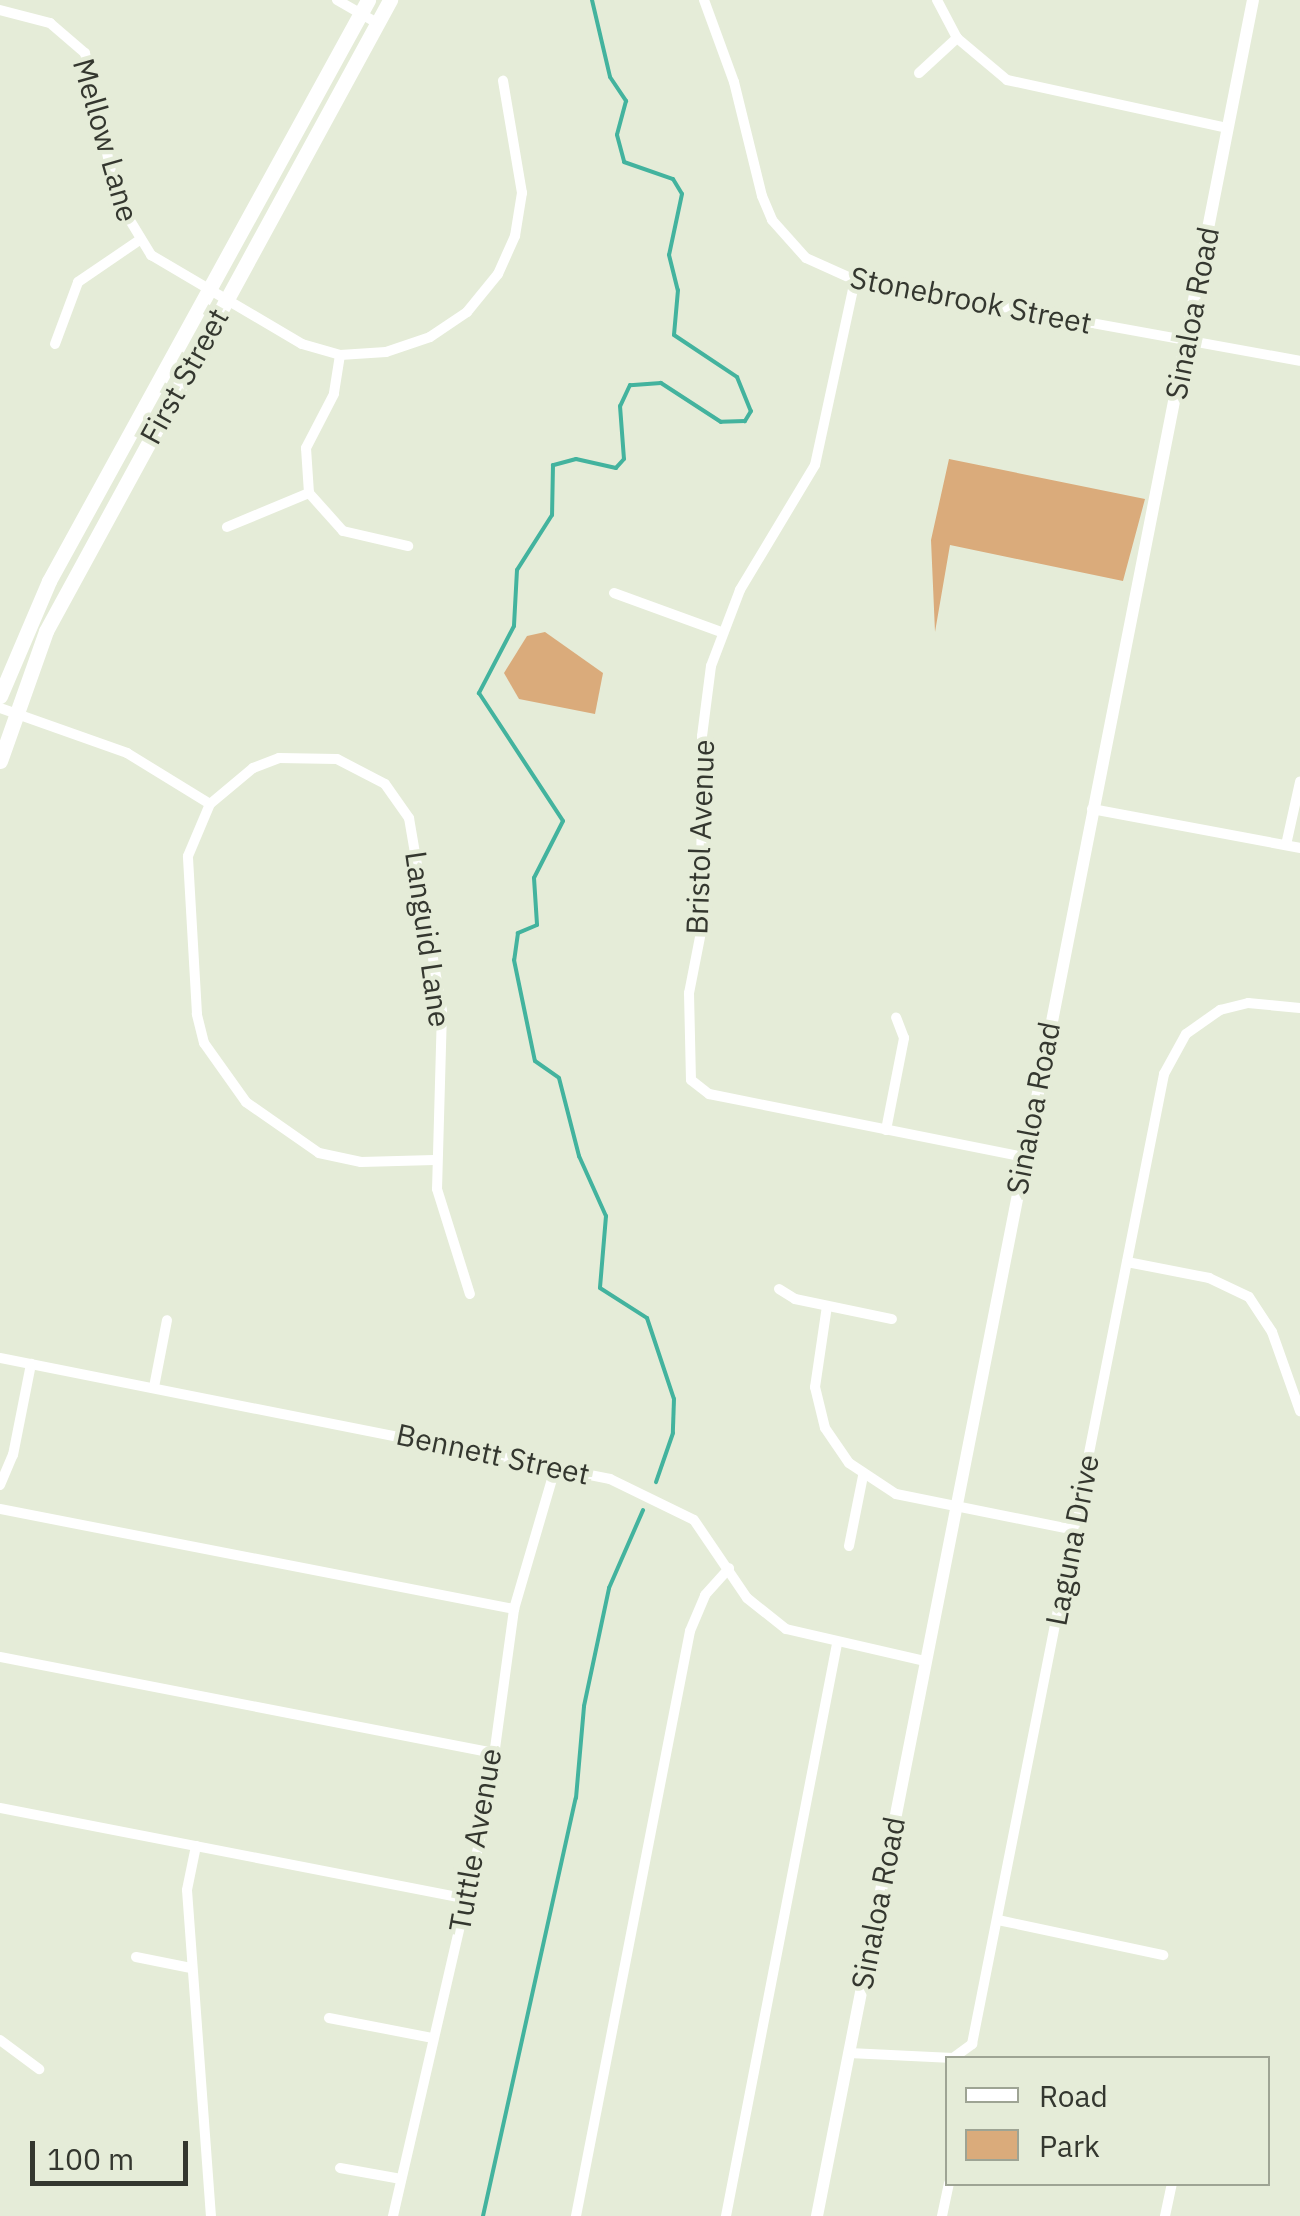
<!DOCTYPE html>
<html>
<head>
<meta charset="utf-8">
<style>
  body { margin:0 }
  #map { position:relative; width:1300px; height:2216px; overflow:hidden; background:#e5ecd8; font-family:"IBM Plex Sans",sans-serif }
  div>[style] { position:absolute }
  .green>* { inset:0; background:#daab7b }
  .stream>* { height:4px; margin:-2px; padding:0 2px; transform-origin:2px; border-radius:2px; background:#43b39e }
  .minor>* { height:10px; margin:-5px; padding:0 5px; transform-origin:5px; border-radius:5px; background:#fff }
  .tertiary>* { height:12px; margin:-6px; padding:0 6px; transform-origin:6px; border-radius:6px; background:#fff }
  .secondary>* { height:15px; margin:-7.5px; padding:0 7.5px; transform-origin:7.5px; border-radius:7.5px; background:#fff }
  span { translate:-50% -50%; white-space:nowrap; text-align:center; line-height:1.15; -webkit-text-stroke:9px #e5ecd8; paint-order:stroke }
  .street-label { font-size:30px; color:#34372f }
  .legend { position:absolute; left:945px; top:2056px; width:325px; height:130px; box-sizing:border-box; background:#e5ecd8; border:2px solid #9ea494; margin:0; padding:12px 18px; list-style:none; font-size:30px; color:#34372f }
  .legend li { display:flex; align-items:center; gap:20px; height:50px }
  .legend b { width:50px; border:2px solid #9ea494 }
  .scale { position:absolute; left:30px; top:2141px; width:158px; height:45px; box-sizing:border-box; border:5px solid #34372f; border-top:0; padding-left:12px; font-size:30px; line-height:35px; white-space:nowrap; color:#34372f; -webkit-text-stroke:8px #e5ecd8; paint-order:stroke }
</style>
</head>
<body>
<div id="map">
  <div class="green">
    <i style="clip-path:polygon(949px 459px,1145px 499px,1123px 581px,950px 545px,935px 632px,931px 540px)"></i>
    <i style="clip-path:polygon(545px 632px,603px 673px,595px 714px,519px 699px,504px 673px,527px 636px)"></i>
  </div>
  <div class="stream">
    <i style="left:592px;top:0;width:79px;rotate:76.8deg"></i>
    <i style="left:610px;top:77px;width:29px;rotate:56deg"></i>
    <i style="left:626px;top:101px;width:35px;rotate:105deg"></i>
    <i style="left:617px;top:135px;width:28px;rotate:75deg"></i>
    <i style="left:624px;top:162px;width:52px;rotate:19.1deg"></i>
    <i style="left:673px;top:179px;width:17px;rotate:59deg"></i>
    <i style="left:682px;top:194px;width:62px;rotate:102deg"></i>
    <i style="left:669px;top:255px;width:36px;rotate:76deg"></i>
    <i style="left:678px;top:290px;width:45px;rotate:95.1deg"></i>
    <i style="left:674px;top:335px;width:76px;rotate:33.7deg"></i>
    <i style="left:737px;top:377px;width:37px;rotate:68deg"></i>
    <i style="left:751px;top:411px;width:12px;rotate:121deg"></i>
    <i style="left:745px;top:421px;width:24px;rotate:178deg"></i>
    <i style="left:721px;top:422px;width:72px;rotate:-147deg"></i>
    <i style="left:661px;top:383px;width:31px;rotate:176deg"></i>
    <i style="left:630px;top:385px;width:23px;rotate:115deg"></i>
    <i style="left:620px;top:406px;width:53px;rotate:85.7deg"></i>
    <i style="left:624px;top:459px;width:12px;rotate:132deg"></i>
    <i style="left:616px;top:468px;width:41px;rotate:-167.3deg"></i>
    <i style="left:576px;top:459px;width:24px;rotate:165deg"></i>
    <i style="left:553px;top:465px;width:50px;rotate:91.1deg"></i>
    <i style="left:552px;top:515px;width:65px;rotate:122.5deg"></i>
    <i style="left:517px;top:570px;width:56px;rotate:93.1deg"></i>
    <i style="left:514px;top:626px;width:76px;rotate:117.6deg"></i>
    <i style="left:479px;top:693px;width:153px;rotate:56.7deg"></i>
    <i style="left:563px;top:821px;width:64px;rotate:117deg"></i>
    <i style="left:534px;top:878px;width:47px;rotate:86.3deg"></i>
    <i style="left:537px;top:925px;width:21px;rotate:157deg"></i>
    <i style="left:518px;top:933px;width:27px;rotate:98deg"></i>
    <i style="left:514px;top:960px;width:103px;rotate:78.3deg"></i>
    <i style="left:535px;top:1061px;width:29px;rotate:35deg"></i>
    <i style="left:559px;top:1078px;width:81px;rotate:75.6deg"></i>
    <i style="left:579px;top:1156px;width:66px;rotate:65.8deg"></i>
    <i style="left:606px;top:1216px;width:72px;rotate:94.8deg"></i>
    <i style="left:600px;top:1288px;width:56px;rotate:32.6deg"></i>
    <i style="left:647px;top:1318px;width:85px;rotate:71.6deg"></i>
    <i style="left:674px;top:1399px;width:34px;rotate:92deg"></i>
    <i style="left:673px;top:1433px;width:52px;rotate:109.1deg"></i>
    <i style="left:483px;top:2216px;width:428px;rotate:-77.5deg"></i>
    <i style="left:576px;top:1798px;width:92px;rotate:-85deg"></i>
    <i style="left:584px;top:1706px;width:121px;rotate:-78deg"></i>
    <i style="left:609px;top:1588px;width:85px;rotate:-66.4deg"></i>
  </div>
  <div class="minor">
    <i style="left:337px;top:0;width:46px;rotate:29.9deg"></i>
    <i style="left:704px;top:0;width:87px;rotate:69.9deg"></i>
    <i style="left:734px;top:82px;width:117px;rotate:76.2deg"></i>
    <i style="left:762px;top:196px;width:26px;rotate:67deg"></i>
    <i style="left:772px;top:220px;width:51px;rotate:48.2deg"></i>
    <i style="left:806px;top:258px;width:54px;rotate:24.2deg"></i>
    <i style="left:855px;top:280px;width:452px;rotate:10.3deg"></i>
    <i style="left:937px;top:0;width:43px;rotate:62.2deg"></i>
    <i style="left:957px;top:38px;width:65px;rotate:40deg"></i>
    <i style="left:1007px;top:80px;width:226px;rotate:12.3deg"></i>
    <i style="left:0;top:10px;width:52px;rotate:14.6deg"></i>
    <i style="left:50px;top:23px;width:46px;rotate:40.6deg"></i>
    <i style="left:85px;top:53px;width:149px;rotate:77.6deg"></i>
    <i style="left:117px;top:199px;width:66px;rotate:58.7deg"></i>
    <i style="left:151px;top:255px;width:175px;rotate:30.5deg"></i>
    <i style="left:302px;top:344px;width:40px;rotate:16deg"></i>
    <i style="left:340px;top:355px;width:46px;rotate:-3.7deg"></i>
    <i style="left:386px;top:352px;width:46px;rotate:-18.8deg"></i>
    <i style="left:430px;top:337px;width:45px;rotate:-34deg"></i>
    <i style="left:467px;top:312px;width:49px;rotate:-50.8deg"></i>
    <i style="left:498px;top:274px;width:42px;rotate:-65.9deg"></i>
    <i style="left:515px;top:236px;width:44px;rotate:-80.8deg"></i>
    <i style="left:522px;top:193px;width:114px;rotate:-99.6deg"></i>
    <i style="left:919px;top:73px;width:52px;rotate:-42.6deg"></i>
    <i style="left:855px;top:280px;width:189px;rotate:102.2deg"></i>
    <i style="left:815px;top:465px;width:146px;rotate:121deg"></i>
    <i style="left:740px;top:590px;width:81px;rotate:110.9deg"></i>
    <i style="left:711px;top:666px;width:71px;rotate:97.3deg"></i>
    <i style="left:702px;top:736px;width:196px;rotate:90.3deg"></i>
    <i style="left:701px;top:932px;width:62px;rotate:101.1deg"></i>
    <i style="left:689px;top:993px;width:87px;rotate:88.7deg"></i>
    <i style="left:691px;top:1080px;width:23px;rotate:38deg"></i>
    <i style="left:709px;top:1094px;width:320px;rotate:11.3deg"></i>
    <i style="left:55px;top:344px;width:66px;rotate:-69.6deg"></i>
    <i style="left:78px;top:282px;width:73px;rotate:-34.3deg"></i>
    <i style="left:340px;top:355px;width:39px;rotate:99deg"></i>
    <i style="left:334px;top:394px;width:61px;rotate:117.4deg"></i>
    <i style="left:306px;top:448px;width:45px;rotate:86.2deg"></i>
    <i style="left:309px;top:493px;width:51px;rotate:48.2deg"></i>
    <i style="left:343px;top:531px;width:67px;rotate:13deg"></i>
    <i style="left:227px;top:527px;width:89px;rotate:-22.5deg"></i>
    <i style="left:614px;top:593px;width:114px;rotate:20deg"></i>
    <i style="left:0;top:708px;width:135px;rotate:19.5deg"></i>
    <i style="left:127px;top:753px;width:97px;rotate:31.6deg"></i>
    <i style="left:1092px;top:809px;width:212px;rotate:10.6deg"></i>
    <i style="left:1286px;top:845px;width:65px;rotate:-77.5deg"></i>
    <i style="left:886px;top:1130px;width:94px;rotate:-78.9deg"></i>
    <i style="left:904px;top:1038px;width:22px;rotate:-111deg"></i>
    <i style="left:434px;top:1160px;width:73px;rotate:178.4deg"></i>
    <i style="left:361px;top:1162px;width:43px;rotate:-167.9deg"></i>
    <i style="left:319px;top:1153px;width:89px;rotate:-145.1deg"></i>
    <i style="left:246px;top:1102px;width:72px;rotate:-125.4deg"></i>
    <i style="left:204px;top:1043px;width:30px;rotate:-104deg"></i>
    <i style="left:197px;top:1014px;width:158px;rotate:-93.3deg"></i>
    <i style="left:188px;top:856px;width:56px;rotate:-67.1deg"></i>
    <i style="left:210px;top:804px;width:56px;rotate:-39.9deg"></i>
    <i style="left:253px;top:768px;width:28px;rotate:-21deg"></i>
    <i style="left:279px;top:758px;width:58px;rotate:1deg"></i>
    <i style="left:337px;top:759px;width:54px;rotate:27.5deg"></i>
    <i style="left:385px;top:784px;width:42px;rotate:54.8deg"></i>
    <i style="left:409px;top:818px;width:196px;rotate:80.3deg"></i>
    <i style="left:442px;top:1011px;width:178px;rotate:91.6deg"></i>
    <i style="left:437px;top:1189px;width:110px;rotate:72.6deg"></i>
    <i style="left:1127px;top:1262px;width:84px;rotate:11deg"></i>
    <i style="left:1209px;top:1278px;width:44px;rotate:25.4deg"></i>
    <i style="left:1249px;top:1297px;width:42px;rotate:56.7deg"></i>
    <i style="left:1272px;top:1332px;width:84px;rotate:70.5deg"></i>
    <i style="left:779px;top:1289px;width:19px;rotate:32deg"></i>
    <i style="left:795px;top:1299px;width:99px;rotate:11.7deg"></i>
    <i style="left:827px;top:1306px;width:82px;rotate:98.4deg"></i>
    <i style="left:815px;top:1387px;width:42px;rotate:76.3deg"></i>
    <i style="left:825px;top:1428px;width:42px;rotate:55.6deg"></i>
    <i style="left:849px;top:1463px;width:56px;rotate:33.4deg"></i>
    <i style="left:896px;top:1494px;width:182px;rotate:11.4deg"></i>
    <i style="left:0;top:1358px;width:622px;rotate:11.22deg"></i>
    <i style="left:610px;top:1479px;width:93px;rotate:26deg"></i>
    <i style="left:694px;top:1520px;width:94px;rotate:55.8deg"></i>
    <i style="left:747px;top:1598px;width:50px;rotate:38.5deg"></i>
    <i style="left:786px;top:1629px;width:143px;rotate:13deg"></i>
    <i style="left:154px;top:1387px;width:68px;rotate:-79deg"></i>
    <i style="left:0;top:1485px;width:33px;rotate:-67deg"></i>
    <i style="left:13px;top:1455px;width:93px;rotate:-78.8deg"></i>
    <i style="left:0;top:1509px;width:524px;rotate:11.01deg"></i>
    <i style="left:849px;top:1546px;width:71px;rotate:-78.7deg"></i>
    <i style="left:0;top:1657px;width:503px;rotate:11deg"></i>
    <i style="left:0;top:1808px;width:476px;rotate:11deg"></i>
    <i style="left:196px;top:1846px;width:45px;rotate:101.6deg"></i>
    <i style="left:187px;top:1890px;width:327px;rotate:85.8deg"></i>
    <i style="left:998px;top:1920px;width:169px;rotate:12deg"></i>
    <i style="left:136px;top:1957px;width:56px;rotate:11.3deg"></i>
    <i style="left:329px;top:2018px;width:106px;rotate:10.9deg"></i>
    <i style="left:0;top:2040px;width:49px;rotate:36.6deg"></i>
    <i style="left:849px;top:2053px;width:104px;rotate:2.8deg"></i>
    <i style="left:953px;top:2058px;width:24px;rotate:-36deg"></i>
    <i style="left:972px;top:2044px;width:989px;rotate:-78.8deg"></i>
    <i style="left:1164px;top:1074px;width:46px;rotate:-61.2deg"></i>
    <i style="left:1186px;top:1034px;width:42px;rotate:-35.2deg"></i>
    <i style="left:1220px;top:1010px;width:29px;rotate:-14deg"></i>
    <i style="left:1248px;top:1003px;width:52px;rotate:5.5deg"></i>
    <i style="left:340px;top:2168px;width:62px;rotate:10.2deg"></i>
    <i style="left:393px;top:2216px;width:413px;rotate:-77deg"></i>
    <i style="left:486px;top:1814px;width:207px;rotate:-82.2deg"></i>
    <i style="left:514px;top:1609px;width:150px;rotate:-73.7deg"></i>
    <i style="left:576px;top:2216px;width:596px;rotate:-78.97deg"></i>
    <i style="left:690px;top:1631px;width:39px;rotate:-67deg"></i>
    <i style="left:705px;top:1595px;width:36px;rotate:-48deg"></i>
    <i style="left:726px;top:2216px;width:583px;rotate:-79.02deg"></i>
    <i style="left:942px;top:2216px;width:33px;rotate:-78deg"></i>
    <i style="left:1165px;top:2216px;width:33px;rotate:-78deg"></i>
  </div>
  <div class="tertiary">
    <i style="left:817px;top:2216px;width:2258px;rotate:-78.87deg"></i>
  </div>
  <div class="secondary">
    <i style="left:0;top:696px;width:125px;rotate:-66.9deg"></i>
    <i style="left:49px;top:581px;width:663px;rotate:-61.23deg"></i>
    <i style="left:0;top:761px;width:138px;rotate:-70.5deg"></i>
    <i style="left:46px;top:631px;width:719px;rotate:-61.4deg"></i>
  </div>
  <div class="street-label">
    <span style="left:106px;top:140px;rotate:74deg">Mellow Lane</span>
    <span style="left:971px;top:300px;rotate:11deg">Stonebrook Street</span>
    <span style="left:1192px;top:313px;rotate:-79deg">Sinaloa Road</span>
    <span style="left:184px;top:376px;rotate:-61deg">First Street</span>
    <span style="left:700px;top:837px;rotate:-88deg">Bristol Avenue</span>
    <span style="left:428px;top:939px;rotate:82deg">Languid Lane</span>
    <span style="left:1033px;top:1108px;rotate:-79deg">Sinaloa Road</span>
    <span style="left:493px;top:1454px;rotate:12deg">Bennett Street</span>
    <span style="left:1072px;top:1540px;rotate:-79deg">Laguna Drive</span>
    <span style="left:475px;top:1840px;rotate:-80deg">Tuttle Avenue</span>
    <span style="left:878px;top:1903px;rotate:-79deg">Sinaloa Road</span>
  </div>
  <ul class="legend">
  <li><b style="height:12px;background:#fff"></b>Road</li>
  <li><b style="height:28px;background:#daab7b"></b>Park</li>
  </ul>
  <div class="scale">100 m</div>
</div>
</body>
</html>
